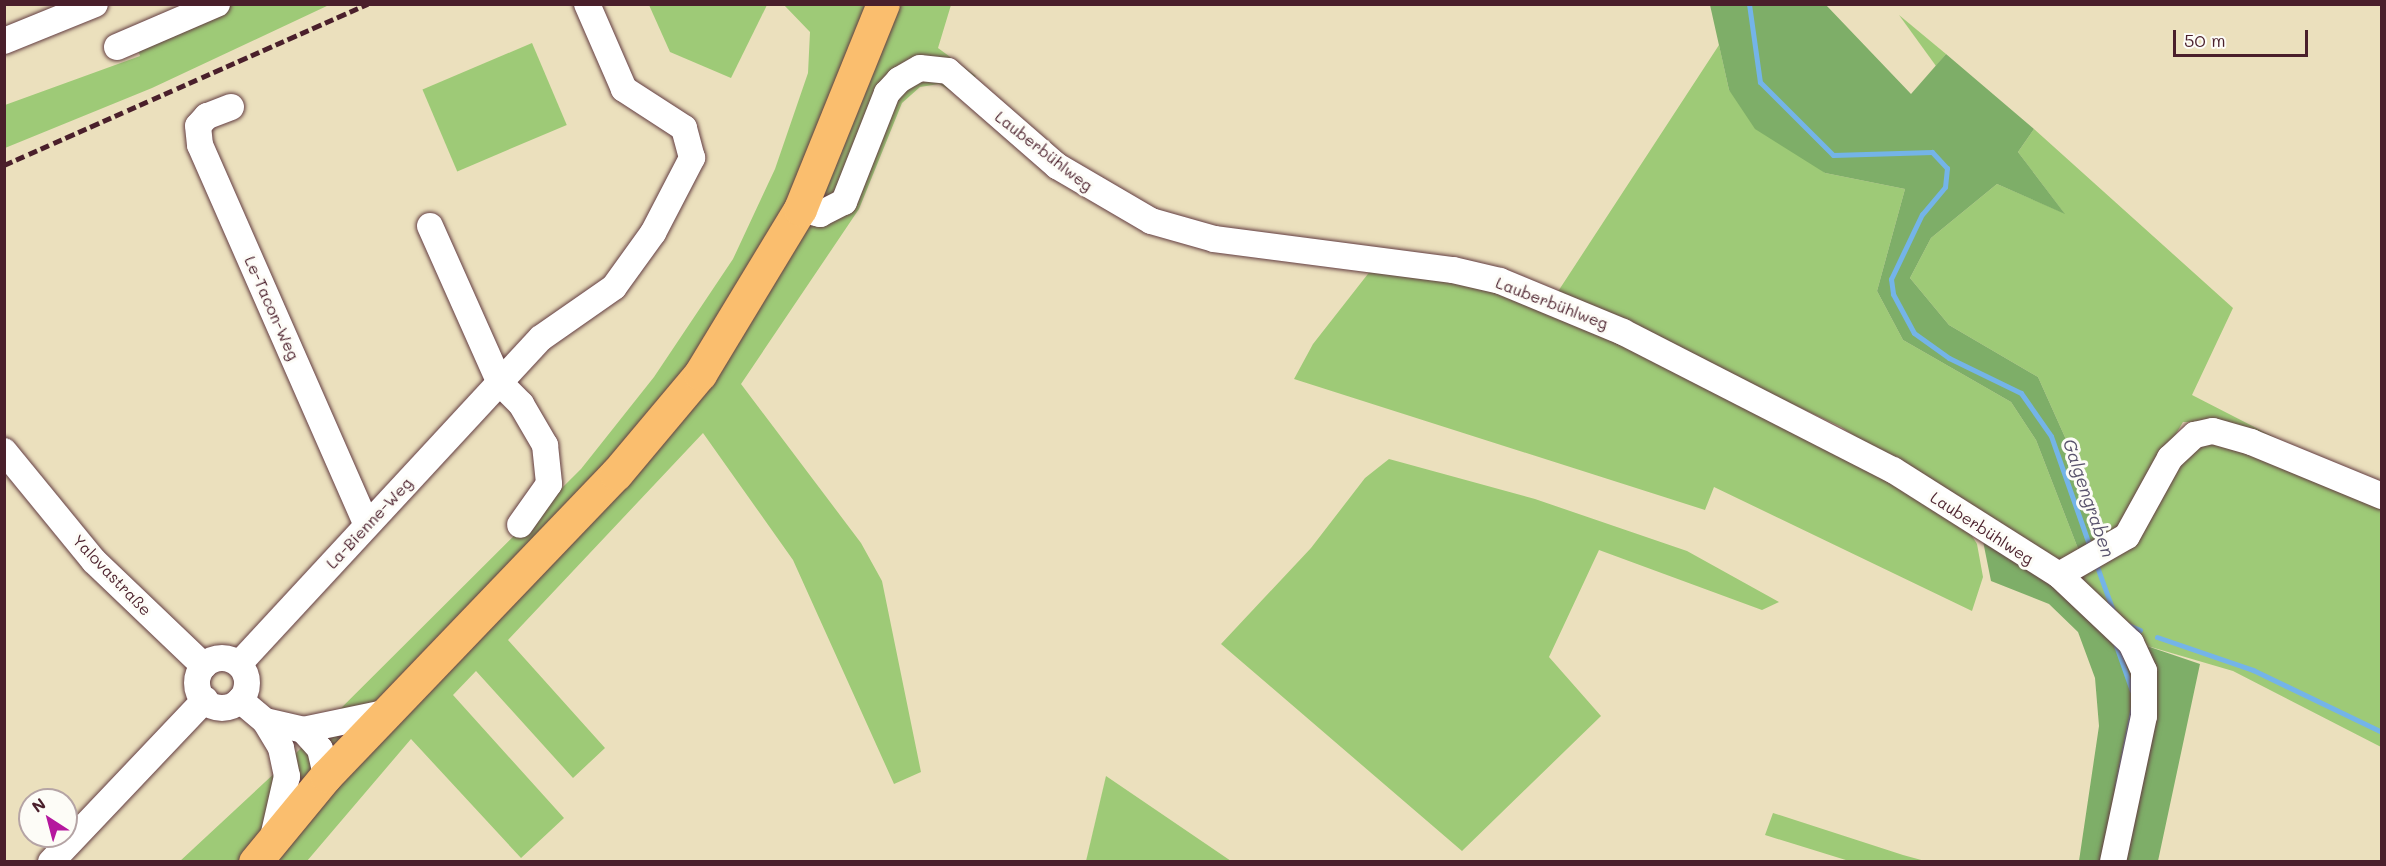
<!DOCTYPE html>
<html>
<head>
<meta charset="utf-8">
<style>
  body { margin:0 }
  #map { position:relative; width:2386px; height:866px; overflow:hidden; background:#ebe0bd; font-family:Mali,sans-serif }
  div>[style] { position:absolute }
  .green>* { inset:0; background:#9eca77; transform-origin:0 0 }
  .forest>* { inset:0; background:#7eae68 }
  .stream>* { height:5px; margin:-2.5px; padding:0 2.5px; transform-origin:2.5px; border-radius:2.5px; background:#74b4e8 }
  .roads { filter:drop-shadow(0 0 2px #623c41) drop-shadow(0 0 2px #623c41) }
  .minor>* { height:26px; margin:-13px; padding:0 13px; transform-origin:13px; border-radius:13px; background:#fff }
  .minor>.ring { margin:-13px; padding:0; box-sizing:content-box; background:none; border:26px solid #fff; border-radius:50% }
  .major>* { height:33px; margin:-16.5px; padding:0 16.5px; transform-origin:16.5px; border-radius:16.5px; background:#fabe6e }
  .rail>* { height:4.5px; margin-top:-2.25px; transform-origin:0; background:repeating-linear-gradient(90deg,#4a1f2b 0 9px,transparent 0 13.5px) }
  span { translate:-50% -50%; white-space:nowrap; text-align:center; line-height:1.15; -webkit-text-stroke:6px #fdfcf7; paint-order:stroke }
  .street-label { font-size:16px; color:#4a1f2b }
  .water-label { font-size:18px; color:#59536d; font-style:italic }
  .frame { position:absolute; inset:0; border:6px solid #4a1f2b; pointer-events:none }
  .north { position:absolute; left:18px; top:788px; width:60px; height:60px; box-sizing:border-box; background:#fdfcf7; border:2px solid #b5a4a5; border-radius:50%; rotate:324deg; font-size:16px; font-weight:700; line-height:24px; text-align:center; color:#4a1f2b }
  .north::after { content:''; display:block; margin:auto; width:21px; height:27px; background:#b5179e; clip-path:polygon(50% 0,100% 100%,50% 72%,0 100%) }
  .scale { position:absolute; left:2173px; top:30px; width:135px; height:27px; box-sizing:border-box; border:3px solid #4a1f2b; border-top:0; padding-left:8px; font-size:18px; line-height:21px; white-space:nowrap; color:#4a1f2b; -webkit-text-stroke:4px #fdfcf7; paint-order:stroke }
</style>
</head>
<body>
<div id="map">
  <div class="green">
    <i style="clip-path:polygon(231px 5px,329px 5px,152px 88px,5px 148px,5px 105px,140px 56px,136px 43px)"></i>
    <i style="clip-path:polygon(649px 5px,767px 5px,731px 78px,670px 52px)"></i>
    <i style="clip-path:polygon(784px 5px,951px 5px,938px 48px,976px 76px,954px 93px,939px 84px,920px 87px,902px 103px,859px 209px,741px 384px,861px 543px,882px 581px,921px 772px,894px 784px,793px 560px,703px 433px,508px 640px,605px 748px,573px 778px,476px 671px,453px 695px,564px 818px,521px 858px,411px 739px,307px 861px,179px 862px,292px 757px,581px 469px,654px 377px,733px 259px,775px 169px,808px 73px,810px 32px)"></i>
    <i style="clip-path:polygon(1899px 15px,1946px 54px,1936px 66px)"></i>
    <i style="left:532px;top:43px;width:89px;height:119px;rotate:67deg"></i>
    <i style="clip-path:polygon(1719px 45px,1729px 90px,1825px 173px,1905px 189px,1877px 291px,1903px 340px,2011px 402px,2036px 440px,2082px 559px,2062px 563px,2037px 555px,1841px 427px,1557px 293px)"></i>
    <i style="clip-path:polygon(2034px 129px,2233px 308px,2192px 395px,2305px 453px,2213px 422px,2183px 422px,2112px 542px,2038px 377px,1949px 325px,1910px 278px,1931px 238px,1997px 184px,2064px 213px,2018px 152px)"></i>
    <i style="clip-path:polygon(1371px 270px,1445px 276px,1520px 297px,1616px 340px,1963px 521px,1977px 544px,1983px 577px,1972px 611px,1714px 487px,1705px 510px,1294px 379px,1313px 344px)"></i>
    <i style="clip-path:polygon(2203px 438px,2381px 499px,2381px 747px,2233px 671px,2144px 645px,2078px 578px,2177px 457px)"></i>
    <i style="clip-path:polygon(1389px 459px,1535px 499px,1687px 551px,1779px 602px,1762px 610px,1599px 550px,1549px 657px,1601px 716px,1462px 851px,1221px 644px,1311px 548px,1365px 478px)"></i>
    <i style="clip-path:polygon(1106px 776px,1231px 861px,1086px 861px)"></i>
    <i style="clip-path:polygon(1773px 813px,1903px 855px,1925px 861px,1849px 861px,1765px 835px)"></i>
  </div>
  <div class="forest">
    <i style="clip-path:polygon(1710px 5px,1826px 5px,1911px 94px,1946px 54px,2034px 129px,2018px 152px,2065px 214px,1997px 184px,1931px 238px,1910px 278px,1949px 325px,2038px 377px,2112px 542px,2082px 559px,2036px 440px,2011px 402px,1903px 340px,1877px 291px,1905px 189px,1825px 173px,1755px 129px,1729px 90px)"></i>
    <i style="clip-path:polygon(1982px 536px,2144px 645px,2200px 664px,2158px 861px,2079px 861px,2099px 726px,2095px 678px,2078px 632px,2049px 604px,1991px 581px)"></i>
  </div>
  <div class="stream">
    <i style="left:1749px;top:4px;width:79px;rotate:82deg"></i>
    <i style="left:1760px;top:82px;width:103px;rotate:45deg"></i>
    <i style="left:1833px;top:155px;width:99px;rotate:-1.7deg"></i>
    <i style="left:1932px;top:152px;width:22px;rotate:47deg"></i>
    <i style="left:1947px;top:168px;width:19px;rotate:96deg"></i>
    <i style="left:1945px;top:187px;width:35px;rotate:130deg"></i>
    <i style="left:1922px;top:214px;width:72px;rotate:115.5deg"></i>
    <i style="left:1891px;top:279px;width:15px;rotate:82deg"></i>
    <i style="left:1893px;top:294px;width:44px;rotate:61.7deg"></i>
    <i style="left:1914px;top:333px;width:43px;rotate:35.5deg"></i>
    <i style="left:1949px;top:358px;width:80px;rotate:25.9deg"></i>
    <i style="left:2021px;top:393px;width:52px;rotate:55.1deg"></i>
    <i style="left:2051px;top:436px;width:121px;rotate:70.7deg"></i>
    <i style="left:2095px;top:561px;width:62px;rotate:70.1deg"></i>
    <i style="left:2128px;top:625px;width:13px;rotate:23deg"></i>
    <i style="left:2113px;top:637px;width:57px;rotate:70.6deg"></i>
    <i style="left:2157px;top:637px;width:102px;rotate:19deg"></i>
    <i style="left:2253px;top:670px;width:143px;rotate:25.7deg"></i>
    <i style="left:2117px;top:786px;width:81px;rotate:-78.6deg"></i>
  </div>
  <div class="roads">
    <div class="minor">
      <i style="left:4px;top:41px;width:98px;rotate:-22.1deg"></i>
      <i style="left:117px;top:47px;width:109px;rotate:-23.3deg"></i>
      <i style="left:231px;top:107px;width:26px;rotate:159deg"></i>
      <i style="left:207px;top:116px;width:13px;rotate:132deg"></i>
      <i style="left:198px;top:126px;width:19px;rotate:84deg"></i>
      <i style="left:200px;top:145px;width:415px;rotate:66.3deg"></i>
      <i style="left:800px;top:209px;width:21px;rotate:14deg"></i>
      <i style="left:820px;top:214px;width:27px;rotate:-27deg"></i>
      <i style="left:844px;top:202px;width:117px;rotate:-68.5deg"></i>
      <i style="left:887px;top:93px;width:18px;rotate:-47deg"></i>
      <i style="left:899px;top:80px;width:24px;rotate:-30deg"></i>
      <i style="left:920px;top:68px;width:28px;rotate:6deg"></i>
      <i style="left:948px;top:71px;width:145px;rotate:41.1deg"></i>
      <i style="left:1057px;top:166px;width:109px;rotate:30.3deg"></i>
      <i style="left:1151px;top:221px;width:66px;rotate:15.9deg"></i>
      <i style="left:1214px;top:239px;width:241px;rotate:7.4deg"></i>
      <i style="left:1453px;top:270px;width:48px;rotate:13.2deg"></i>
      <i style="left:1500px;top:281px;width:133px;rotate:22.5deg"></i>
      <i style="left:1623px;top:332px;width:303px;rotate:27.1deg"></i>
      <i style="left:1893px;top:470px;width:196px;rotate:32.3deg"></i>
      <i style="left:2059px;top:575px;width:99px;rotate:43.4deg"></i>
      <i style="left:2131px;top:643px;width:31px;rotate:65deg"></i>
      <i style="left:2144px;top:671px;width:45px;rotate:90deg"></i>
      <i style="left:2144px;top:716px;width:149px;rotate:102deg"></i>
      <i style="left:430px;top:226px;width:172px;rotate:66deg"></i>
      <i style="left:500px;top:383px;width:30px;rotate:45deg"></i>
      <i style="left:521px;top:404px;width:48px;rotate:59.7deg"></i>
      <i style="left:545px;top:445px;width:39px;rotate:84deg"></i>
      <i style="left:549px;top:484px;width:50px;rotate:125.3deg"></i>
      <i style="left:4px;top:451px;width:142px;rotate:50.7deg"></i>
      <i style="left:94px;top:561px;width:152px;rotate:43.7deg"></i>
      <i style="left:2059px;top:575px;width:78px;rotate:-29.8deg"></i>
      <i style="left:2127px;top:536px;width:89px;rotate:-61.1deg"></i>
      <i style="left:2170px;top:458px;width:34px;rotate:-43deg"></i>
      <i style="left:2195px;top:435px;width:18px;rotate:-13deg"></i>
      <i style="left:2213px;top:431px;width:40px;rotate:16deg"></i>
      <i style="left:2251px;top:442px;width:142px;rotate:22.4deg"></i>
      <i class="ring" style="left:197px;top:658px;width:24px;height:24px"></i>
      <i style="left:239px;top:664px;width:444px;rotate:-47.2deg"></i>
      <i style="left:541px;top:338px;width:89px;rotate:-34.9deg"></i>
      <i style="left:614px;top:287px;width:67px;rotate:-54.2deg"></i>
      <i style="left:653px;top:233px;width:85px;rotate:-62.5deg"></i>
      <i style="left:692px;top:158px;width:31px;rotate:-105deg"></i>
      <i style="left:684px;top:128px;width:72px;rotate:-147deg"></i>
      <i style="left:624px;top:89px;width:93px;rotate:-113.5deg"></i>
      <i style="left:240px;top:700px;width:33px;rotate:40deg"></i>
      <i style="left:265px;top:721px;width:31px;rotate:59deg"></i>
      <i style="left:281px;top:748px;width:29px;rotate:78deg"></i>
      <i style="left:287px;top:776px;width:63px;rotate:102.9deg"></i>
      <i style="left:265px;top:721px;width:39px;rotate:13deg"></i>
      <i style="left:303px;top:730px;width:88px;rotate:-11.8deg"></i>
      <i style="left:303px;top:730px;width:25px;rotate:48deg"></i>
      <i style="left:320px;top:749px;width:28px;rotate:77deg"></i>
      <i style="left:51px;top:862px;width:224px;rotate:-46.5deg"></i>
    </div>
    <div class="major">
      <i style="left:255px;top:862px;width:112px;rotate:-50.5deg"></i>
      <i style="left:326px;top:776px;width:419px;rotate:-46.2deg"></i>
      <i style="left:616px;top:474px;width:131px;rotate:-50deg"></i>
      <i style="left:700px;top:374px;width:193px;rotate:-58.8deg"></i>
      <i style="left:800px;top:209px;width:221px;rotate:-68deg"></i>
    </div>
  </div>
  <div class="rail">
    <i style="left:4px;top:165px;width:398px;rotate:-23.9deg"></i>
  </div>
  <div class="street-label">
    <span style="left:1044px;top:151px;rotate:38deg">Lauberbühlweg</span>
    <span style="left:1552px;top:303px;rotate:21deg">Lauberbühlweg</span>
    <span style="left:272px;top:308px;rotate:66deg">Le-Tacon-Weg</span>
    <span style="left:369px;top:523px;rotate:-47deg">La-Bienne-Weg</span>
    <span style="left:1982px;top:528px;rotate:33deg">Lauberbühlweg</span>
    <span style="left:112px;top:575px;rotate:46deg">Yalovastraße</span>
  </div>
  <div class="water-label">
    <span style="left:2089px;top:498px;rotate:71deg">Galgengraben</span>
  </div>
  <div class="frame"></div>
  <div class="north">N</div>
  <div class="scale">50 m</div>
</div>
</body>
</html>
